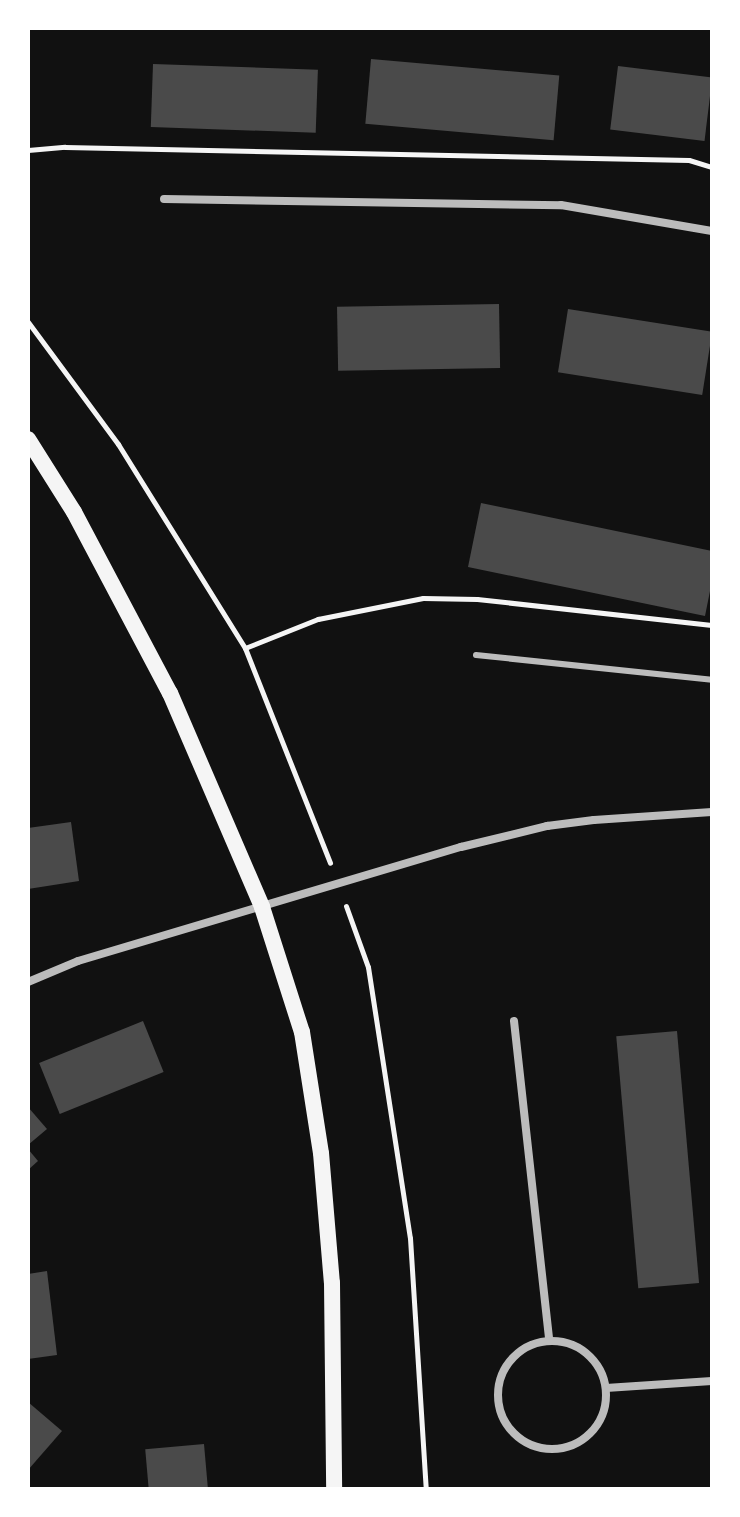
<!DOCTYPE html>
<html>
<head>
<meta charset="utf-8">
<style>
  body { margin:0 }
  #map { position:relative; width:740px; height:1517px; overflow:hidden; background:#111; font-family:"DM Sans",sans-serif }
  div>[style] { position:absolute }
  .building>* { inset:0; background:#4a4a4a; transform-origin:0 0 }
  .path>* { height:5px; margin:-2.5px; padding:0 2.5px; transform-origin:2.5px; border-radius:2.5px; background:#f5f5f5 }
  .service>* { height:6px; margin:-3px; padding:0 3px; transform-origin:3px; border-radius:3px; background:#bcbcbc }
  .minor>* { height:8px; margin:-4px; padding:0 4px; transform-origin:4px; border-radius:4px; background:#bcbcbc }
  .minor>.ring { margin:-4px; padding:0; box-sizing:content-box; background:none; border:8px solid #bcbcbc; border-radius:50% }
  .secondary>* { height:16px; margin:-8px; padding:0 8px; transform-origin:8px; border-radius:8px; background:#f5f5f5 }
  span { translate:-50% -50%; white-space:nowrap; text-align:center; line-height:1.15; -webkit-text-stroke:6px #fff; paint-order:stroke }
  .frame { position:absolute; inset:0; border:30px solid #fff; pointer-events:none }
</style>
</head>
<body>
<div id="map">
  <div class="building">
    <i style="left:371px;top:59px;width:189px;height:65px;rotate:5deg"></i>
    <i style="left:153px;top:64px;width:165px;height:63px;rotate:2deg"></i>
    <i style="left:618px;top:66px;width:95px;height:64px;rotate:7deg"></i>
    <i style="left:499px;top:304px;width:64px;height:162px;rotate:89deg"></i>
    <i style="left:568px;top:309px;width:146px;height:64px;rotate:9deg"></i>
    <i style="clip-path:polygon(481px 503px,712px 551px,712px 581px,705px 616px,468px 567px)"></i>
    <i style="clip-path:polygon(71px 822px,79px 881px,28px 889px,28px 828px)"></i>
    <i style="left:143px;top:1021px;width:55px;height:112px;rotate:68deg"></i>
    <i style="left:677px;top:1031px;width:253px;height:61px;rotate:85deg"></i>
    <i style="clip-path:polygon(28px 1107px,47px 1129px,28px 1145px)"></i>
    <i style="clip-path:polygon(28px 1149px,38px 1161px,28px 1170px)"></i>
    <i style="clip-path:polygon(47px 1271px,57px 1355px,28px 1359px,28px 1274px)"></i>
    <i style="clip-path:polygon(28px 1402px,62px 1431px,28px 1470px)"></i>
    <i style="left:204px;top:1444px;width:45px;height:59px;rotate:85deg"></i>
  </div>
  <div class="path">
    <i style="left:28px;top:150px;width:37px;rotate:-5deg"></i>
    <i style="left:65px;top:147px;width:624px;rotate:1.19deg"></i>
    <i style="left:689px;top:160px;width:24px;rotate:17deg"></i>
    <i style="left:28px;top:322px;width:152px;rotate:53.6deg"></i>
    <i style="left:118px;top:444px;width:240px;rotate:58.1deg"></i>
    <i style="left:245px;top:648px;width:231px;rotate:68.4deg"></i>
    <i style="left:245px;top:648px;width:79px;rotate:-21.7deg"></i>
    <i style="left:318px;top:619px;width:107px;rotate:-11.3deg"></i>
    <i style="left:423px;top:598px;width:54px;rotate:1.1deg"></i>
    <i style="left:477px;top:599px;width:236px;rotate:6.3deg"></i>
    <i style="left:346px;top:906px;width:65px;rotate:70.2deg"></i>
    <i style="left:368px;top:967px;width:274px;rotate:81.2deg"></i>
    <i style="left:410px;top:1238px;width:252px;rotate:86.4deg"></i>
  </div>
  <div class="service">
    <i style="left:476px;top:655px;width:237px;rotate:6deg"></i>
  </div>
  <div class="minor">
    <i style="left:164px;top:199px;width:397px;rotate:0.9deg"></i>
    <i style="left:561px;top:205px;width:153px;rotate:9.8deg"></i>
    <i style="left:28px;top:982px;width:54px;rotate:-22.8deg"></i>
    <i style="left:78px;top:961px;width:400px;rotate:-16.6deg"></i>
    <i style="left:461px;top:847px;width:89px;rotate:-13.7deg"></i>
    <i style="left:547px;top:826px;width:47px;rotate:-7.3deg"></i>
    <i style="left:594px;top:820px;width:118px;rotate:-3.9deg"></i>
    <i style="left:514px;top:1021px;width:321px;rotate:83.7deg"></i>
    <i class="ring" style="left:498px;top:1341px;width:100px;height:100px"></i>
    <i style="left:606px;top:1388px;width:106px;rotate:-3.8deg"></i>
  </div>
  <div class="secondary">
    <i style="left:28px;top:439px;width:86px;rotate:57.8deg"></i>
    <i style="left:74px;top:512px;width:205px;rotate:62.1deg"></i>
    <i style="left:170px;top:693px;width:233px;rotate:66.7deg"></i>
    <i style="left:262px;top:907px;width:131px;rotate:72.3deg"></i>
    <i style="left:302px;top:1032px;width:122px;rotate:81.1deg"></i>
    <i style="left:321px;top:1153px;width:130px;rotate:85.2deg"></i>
    <i style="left:332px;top:1283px;width:206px;rotate:89.4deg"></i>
  </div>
  <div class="frame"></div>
</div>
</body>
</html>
